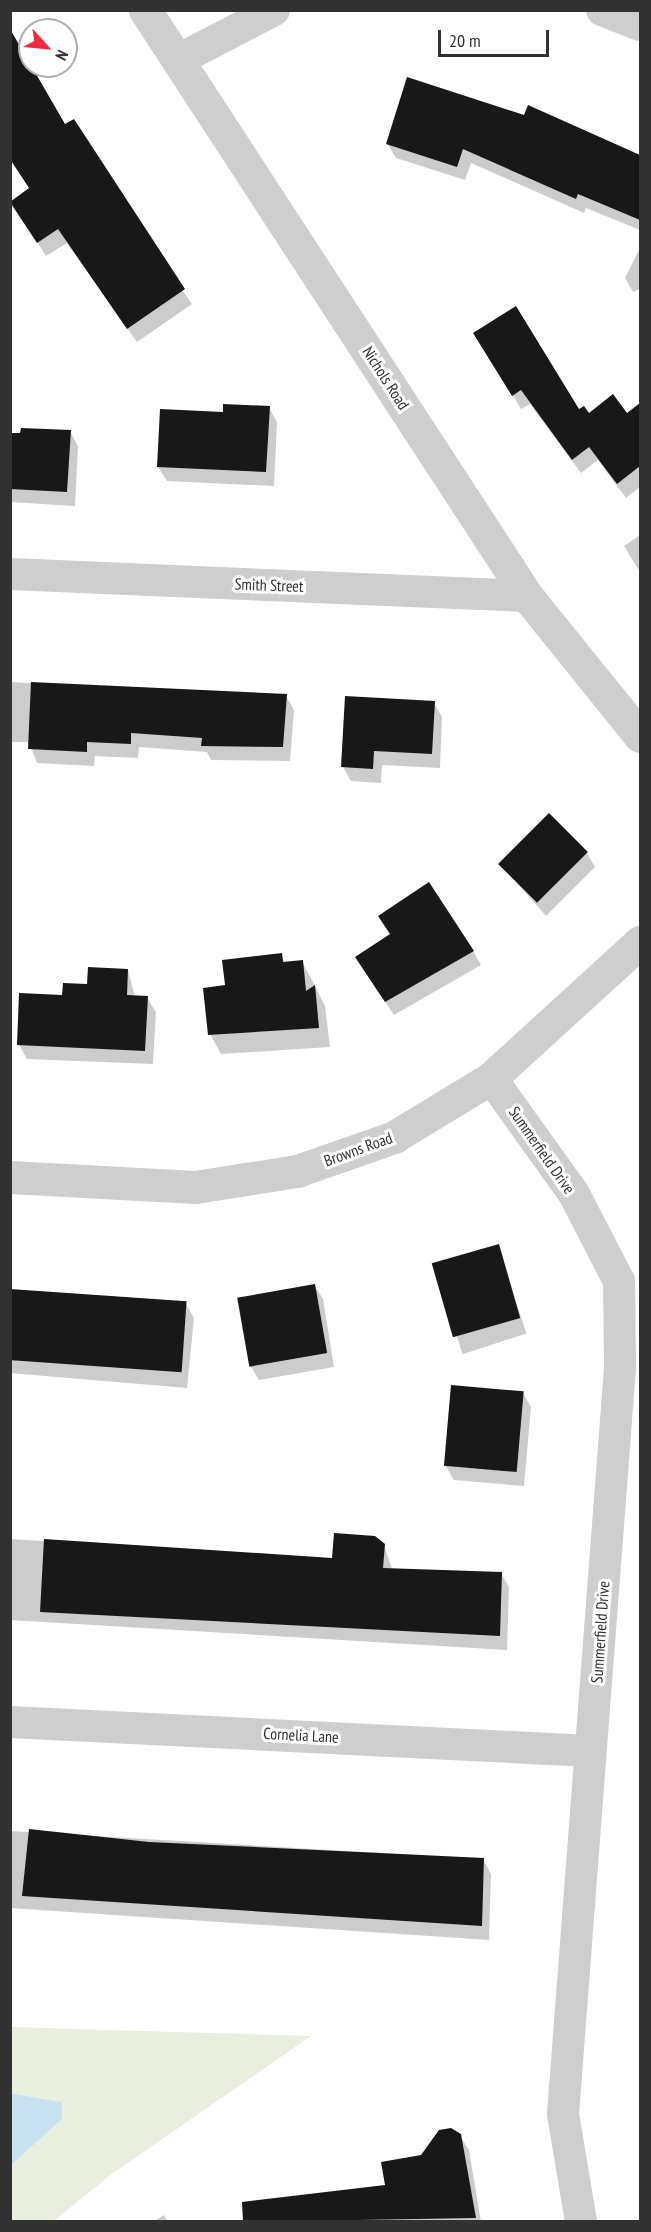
<!DOCTYPE html>
<html>
<head>
<meta charset="utf-8">
<style>
  body { margin:0 }
  #map { position:relative; width:651px; height:2232px; overflow:hidden; background:#fff; font-family:"PT Sans Narrow",sans-serif }
  div>[style] { position:absolute }
  .green>* { inset:0; background:#e8efdf }
  .water>* { inset:0; background:#cae2f0 }
  .shadow>* { inset:0; background:#0003; transform-origin:0 0 }
  .building>* { inset:0; background:#181818; transform-origin:0 0 }
  .minor>* { height:32px; margin:-16px; padding:0 16px; transform-origin:16px; border-radius:16px; background:#cecece }
  .tertiary>* { height:33px; margin:-16.5px; padding:0 16.5px; transform-origin:16.5px; border-radius:16.5px; background:#cecece }
  span { translate:-50% -50%; white-space:nowrap; text-align:center; line-height:1.15; -webkit-text-stroke:6px #fff; paint-order:stroke }
  .street-label { font-size:16px; color:#313131 }
  .frame { position:absolute; inset:0; border:12px solid #313131; pointer-events:none }
  .north { position:absolute; left:18px; top:18px; width:60px; height:60px; box-sizing:border-box; background:#fff; border:2px solid #adadad; border-radius:50%; rotate:117deg; font-size:16px; font-weight:700; line-height:24px; text-align:center; color:#313131 }
  .north::after { content:''; display:block; margin:auto; width:21px; height:27px; background:#f32940; clip-path:polygon(50% 0,100% 100%,50% 72%,0 100%) }
  .scale { position:absolute; left:438px; top:30px; width:111px; height:27px; box-sizing:border-box; border:3px solid #313131; border-top:0; padding-left:8px; font-size:18px; line-height:21px; white-space:nowrap; color:#313131; -webkit-text-stroke:4px #fff; paint-order:stroke }
</style>
</head>
<body>
<div id="map">
  <div class="green">
    <i style="clip-path:polygon(11px 2027px,311px 2036px,109px 2176px,54px 2221px,11px 2221px,10px 2165px,62px 2119px,62px 2102px,11px 2093px)"></i>
  </div>
  <div class="water">
    <i style="clip-path:polygon(10px 2093px,62px 2102px,62px 2119px,11px 2165px)"></i>
  </div>
  <div class="shadow">
    <i style="clip-path:polygon(529px 107px,640px 156px,640px 230px,586px 208px,584px 213px,471px 163px,465px 180px,396px 158px,387px 143px,525px 117px)"></i>
    <i style="clip-path:polygon(65px 126px,192px 304px,137px 342px,67px 243px,46px 256px,11px 201px,30px 188px)"></i>
    <i style="clip-path:polygon(640px 248px,640px 289px,633px 292px,625px 278px)"></i>
    <i style="clip-path:polygon(475px 333px,579px 412px,627px 415px,640px 405px,640px 487px,626px 498px,598px 460px,581px 473px,530px 404px,521px 409px)"></i>
    <i style="clip-path:polygon(269px 408px,277px 422px,274px 486px,167px 481px,158px 467px,224px 414px)"></i>
    <i style="clip-path:polygon(70px 431px,78px 446px,75px 506px,10px 502px,10px 434px)"></i>
    <i style="clip-path:polygon(640px 535px,640px 572px,624px 546px)"></i>
    <i style="clip-path:polygon(10px 682px,286px 696px,294px 710px,290px 761px,211px 760px,207px 752px,139px 747px,138px 758px,95px 756px,94px 766px,37px 763px,29px 742px,10px 742px)"></i>
    <i style="clip-path:polygon(434px 703px,442px 717px,440px 768px,382px 765px,381px 783px,351px 781px,343px 767px)"></i>
    <i style="clip-path:polygon(587px 853px,595px 867px,546px 916px,500px 864px)"></i>
    <i style="clip-path:polygon(473px 951px,481px 965px,394px 1015px,365px 972px)"></i>
    <i style="clip-path:polygon(281px 955px,286px 964px,302px 962px,313px 982px,325px 1006px,330px 1047px,221px 1054px,210px 1034px,226px 987px)"></i>
    <i style="clip-path:polygon(128px 970px,135px 997px,147px 998px,156px 1012px,153px 1064px,27px 1059px,19px 1045px,64px 996px)"></i>
    <i style="left:498px;top:1246px;width:92px;height:67px;rotate:72deg"></i>
    <i style="clip-path:polygon(314px 1285px,323px 1299px,334px 1367px,259px 1380px,250px 1365px)"></i>
    <i style="clip-path:polygon(10px 1293px,186px 1304px,194px 1318px,187px 1388px,10px 1373px)"></i>
    <i style="clip-path:polygon(523px 1393px,531px 1407px,524px 1486px,454px 1480px,445px 1465px)"></i>
    <i style="clip-path:polygon(10px 1539px,334px 1559px,384px 1545px,392px 1569px,501px 1573px,509px 1587px,507px 1650px,10px 1620px)"></i>
    <i style="clip-path:polygon(10px 1831px,483px 1859px,491px 1874px,489px 1940px,10px 1908px)"></i>
    <i style="clip-path:polygon(460px 2136px,469px 2150px,481px 2222px,265px 2222px,387px 2186px,422px 2156px)"></i>
    <i style="clip-path:polygon(164px 2215px,168px 2222px,153px 2222px)"></i>
  </div>
  <div class="building">
    <i style="clip-path:polygon(10px 29px,65px 124px,74px 119px,185px 289px,127px 329px,58px 229px,37px 243px,10px 202px,29px 188px,10px 159px)"></i>
    <i style="clip-path:polygon(407px 77px,524px 115px,528px 105px,640px 155px,640px 220px,578px 194px,576px 199px,463px 149px,457px 167px,386px 144px)"></i>
    <i style="clip-path:polygon(516px 306px,579px 409px,584px 406px,589px 413px,613px 394px,627px 413px,640px 403px,640px 466px,617px 484px,589px 447px,572px 460px,521px 390px,512px 396px,473px 333px)"></i>
    <i style="clip-path:polygon(223px 404px,270px 406px,266px 472px,157px 467px,160px 409px,223px 412px)"></i>
    <i style="clip-path:polygon(21px 428px,71px 430px,67px 492px,10px 489px,10px 433px,20px 433px)"></i>
    <i style="clip-path:polygon(31px 682px,287px 694px,283px 747px,201px 746px,202px 738px,131px 733px,131px 744px,87px 742px,87px 752px,28px 749px)"></i>
    <i style="clip-path:polygon(345px 696px,435px 701px,432px 754px,374px 751px,373px 769px,341px 767px)"></i>
    <i style="left:549px;top:813px;width:55px;height:72px;rotate:45deg"></i>
    <i style="clip-path:polygon(429px 882px,474px 951px,385px 1002px,355px 957px,390px 934px,378px 916px)"></i>
    <i style="clip-path:polygon(282px 953px,283px 962px,303px 960px,306px 991px,315px 985px,319px 1028px,208px 1035px,203px 988px,225px 985px,222px 960px)"></i>
    <i style="clip-path:polygon(88px 967px,128px 969px,127px 995px,148px 996px,145px 1051px,17px 1045px,19px 993px,62px 995px,63px 983px,87px 984px)"></i>
    <i style="left:499px;top:1244px;width:77px;height:70px;rotate:74deg"></i>
    <i style="left:315px;top:1284px;width:70px;height:79px;rotate:80deg"></i>
    <i style="left:10px;top:1289px;width:177px;height:71px;rotate:4deg"></i>
    <i style="left:451px;top:1385px;width:73px;height:81px;rotate:5deg"></i>
    <i style="clip-path:polygon(334px 1533px,375px 1536px,385px 1544px,383px 1568px,502px 1572px,500px 1636px,40px 1612px,44px 1539px,332px 1558px)"></i>
    <i style="clip-path:polygon(29px 1829px,149px 1842px,484px 1858px,482px 1926px,22px 1896px)"></i>
    <i style="clip-path:polygon(451px 2128px,461px 2134px,476px 2218px,243px 2222px,242px 2202px,385px 2185px,381px 2162px,421px 2155px,439px 2130px)"></i>
  </div>
  <div class="minor">
    <i style="left:602px;top:10px;width:41px;rotate:21.5deg"></i>
    <i style="left:180px;top:59px;width:106px;rotate:-27.5deg"></i>
    <i style="left:10px;top:574px;width:517px;rotate:2.44deg"></i>
    <i style="left:491px;top:1078px;width:143px;rotate:54.4deg"></i>
    <i style="left:574px;top:1194px;width:98px;rotate:62.7deg"></i>
    <i style="left:619px;top:1281px;width:87px;rotate:89.3deg"></i>
    <i style="left:620px;top:1368px;width:748px;rotate:94.37deg"></i>
    <i style="left:563px;top:2114px;width:109px;rotate:80.5deg"></i>
    <i style="left:10px;top:1722px;width:581px;rotate:2.86deg"></i>
  </div>
  <div class="tertiary">
    <i style="left:145px;top:10px;width:700px;rotate:56.9deg"></i>
    <i style="left:527px;top:596px;width:180px;rotate:51.1deg"></i>
    <i style="left:10px;top:1177px;width:185px;rotate:3.1deg"></i>
    <i style="left:195px;top:1187px;width:103px;rotate:-8.9deg"></i>
    <i style="left:297px;top:1171px;width:103px;rotate:-19.3deg"></i>
    <i style="left:394px;top:1137px;width:114px;rotate:-31.3deg"></i>
    <i style="left:491px;top:1078px;width:202px;rotate:-42.4deg"></i>
  </div>
  <div class="street-label">
    <span style="left:386px;top:378px;rotate:57deg">Nichols Road</span>
    <span style="left:269px;top:585px;rotate:2deg">Smith Street</span>
    <span style="left:358px;top:1149px;rotate:-20deg">Browns Road</span>
    <span style="left:542px;top:1150px;rotate:55deg">Summerfield Drive</span>
    <span style="left:600px;top:1632px;rotate:-86deg">Summerfield Drive</span>
    <span style="left:301px;top:1735px;rotate:3deg">Cornelia Lane</span>
  </div>
  <div class="frame"></div>
  <div class="north">N</div>
  <div class="scale">20 m</div>
</div>
</body>
</html>
